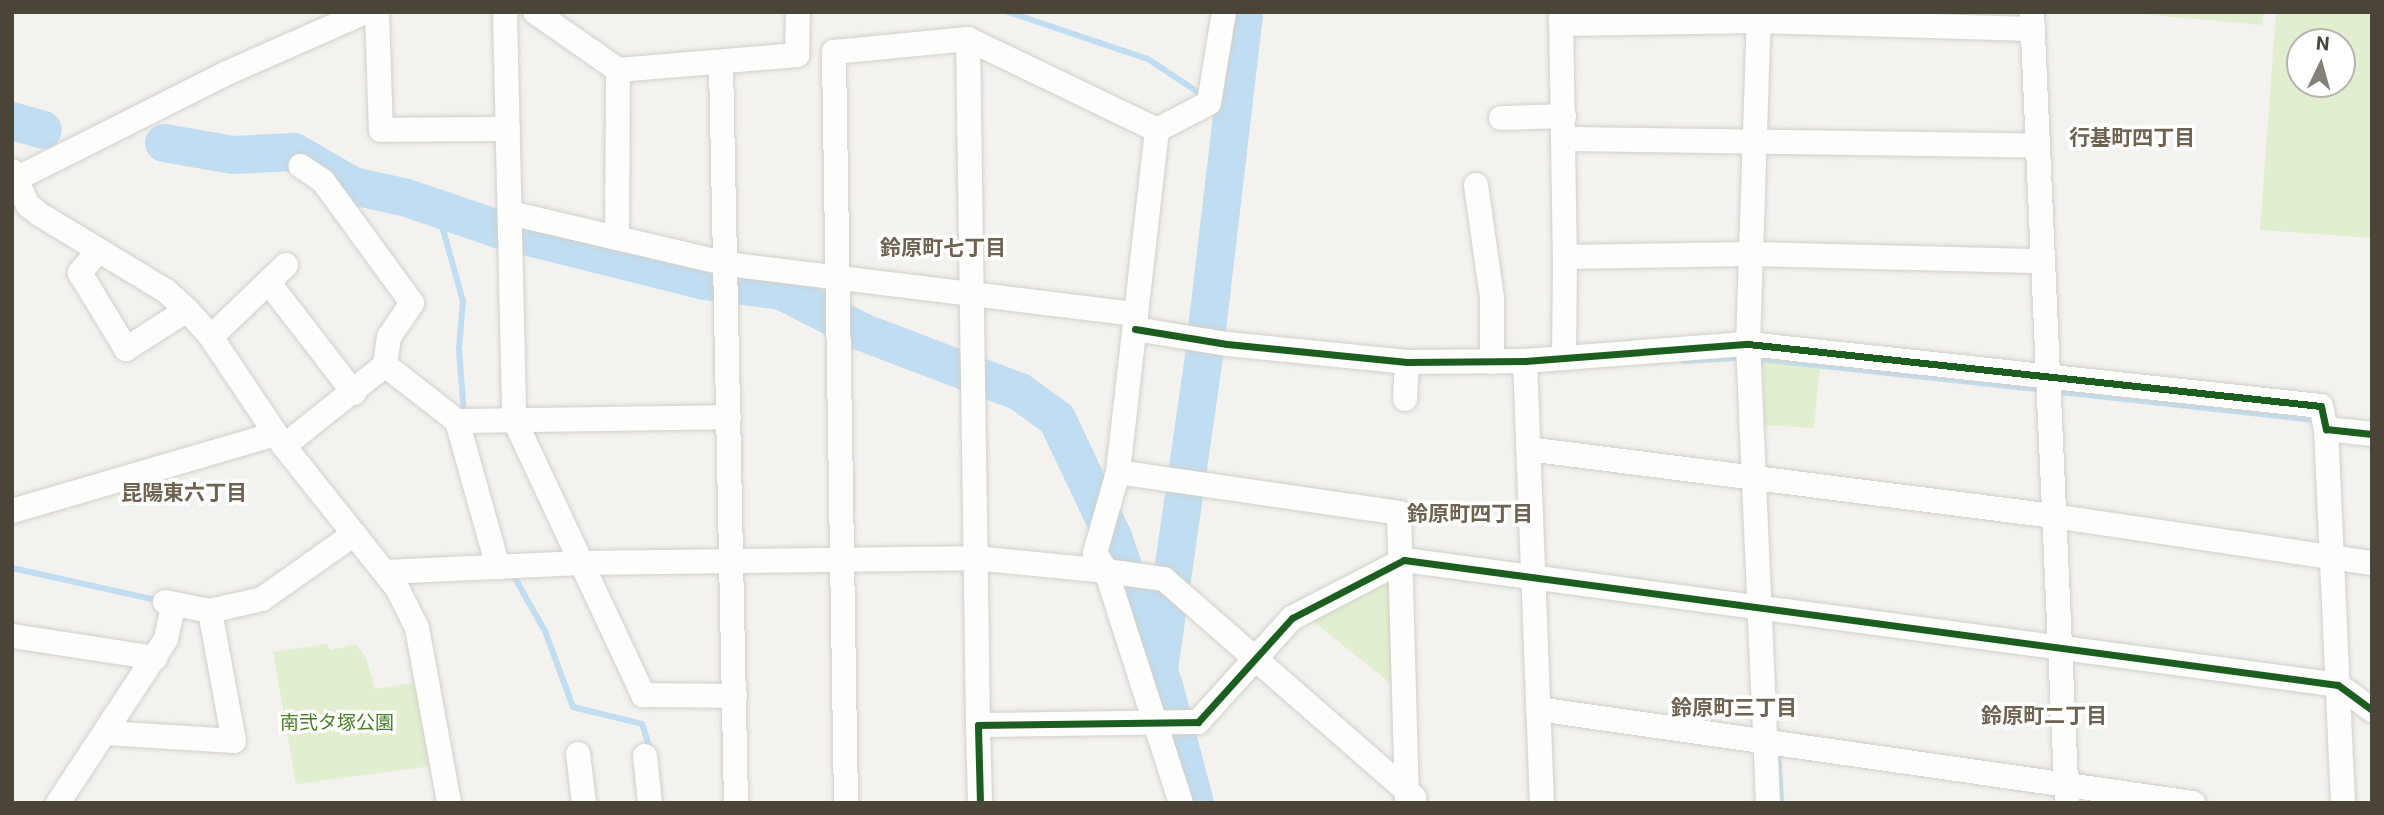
<!DOCTYPE html>
<html>
<head>
<meta charset="utf-8">
<style>
  body { margin:0 }
  #map { position:relative; width:2384px; height:815px; overflow:hidden; background:#f4f2ee; font-family:Roboto,"Noto Sans JP",sans-serif }
  div>[style] { position:absolute }
  .green>* { inset:0; background:#e1eecf }
  .stream>* { height:6px; margin:-3px; padding:0 3px; transform-origin:3px; border-radius:3px; background:#c0ddf1 }
  .river>* { height:38px; margin:-19px; padding:0 19px; transform-origin:19px; border-radius:19px; background:#c0ddf1 }
  .roads { filter:drop-shadow(0 0 2px #d2d0cb) drop-shadow(0 0 2px #d2d0cb) }
  .minor>* { height:24px; margin:-12px; padding:0 12px; transform-origin:12px; border-radius:12px; background:#fdfdfc }
  .cycleway>* { height:7px; margin:-3.5px; padding:0 3.5px; transform-origin:3.5px; border-radius:3.5px; background:#1b5e20 }
  span { translate:-50% -50%; white-space:nowrap; text-align:center; line-height:1.15; -webkit-text-stroke:7px #fff; paint-order:stroke }
  .park-label { font-size:19px; color:#4a7f2a }
  .neighbourhood-label { font-size:21px; color:#6e6250; font-weight:700 }
  .frame { position:absolute; inset:0; border:14px solid #4b4439; pointer-events:none }
  .north { position:absolute; left:2286px; top:28px; width:70px; height:70px; box-sizing:border-box; background:#fff; border:2px solid #b7b4b0; border-radius:50%; rotate:5deg; font-size:19px; font-weight:700; line-height:28px; text-align:center; color:#4b4439 }
  .north::after { content:''; display:block; margin:auto; width:24px; height:32px; background:#868178; clip-path:polygon(50% 0,100% 100%,50% 72%,0 100%) }
</style>
</head>
<body>
<div id="map">
  <div class="green">
    <i style="clip-path:polygon(2118px 12px,2264px 12px,2262px 25px)"></i>
    <i style="clip-path:polygon(evenodd,2276px 12px,2372px 12px,2372px 238px,2260px 230px,2276px 12px,2300px 42px,2342px 42px,2342px 84px,2300px 84px,2300px 42px)"></i>
    <i style="clip-path:polygon(1763px 360px,1820px 367px,1814px 428px,1764px 425px)"></i>
    <i style="clip-path:polygon(1391px 580px,1395px 687px,1310px 619px)"></i>
    <i style="clip-path:polygon(327px 644px,331px 650px,356px 644px,366px 658px,375px 689px,424px 681px,439px 765px,296px 784px,273px 652px)"></i>
  </div>
  <div class="stream">
    <i style="left:1008px;top:12px;width:148px;rotate:18.6deg"></i>
    <i style="left:1148px;top:59px;width:67px;rotate:33.5deg"></i>
    <i style="left:1213px;top:101px;width:19px;rotate:28deg"></i>
    <i style="left:437px;top:208px;width:97px;rotate:74.4deg"></i>
    <i style="left:463px;top:301px;width:48px;rotate:94.8deg"></i>
    <i style="left:459px;top:349px;width:67px;rotate:85.7deg"></i>
    <i style="left:1684px;top:361px;width:50px;rotate:-3.4deg"></i>
    <i style="left:1760px;top:364px;width:5px;rotate:-90deg"></i>
    <i style="left:1760px;top:359px;width:279px;rotate:6.2deg"></i>
    <i style="left:2061px;top:392px;width:255px;rotate:6.3deg"></i>
    <i style="left:12px;top:568px;width:153px;rotate:12.5deg"></i>
    <i style="left:512px;top:573px;width:67px;rotate:60.4deg"></i>
    <i style="left:545px;top:631px;width:81px;rotate:69.8deg"></i>
    <i style="left:573px;top:707px;width:71px;rotate:13.8deg"></i>
    <i style="left:642px;top:724px;width:28px;rotate:72deg"></i>
    <i style="left:1778px;top:751px;width:52px;rotate:86.7deg"></i>
  </div>
  <div class="river">
    <i style="left:12px;top:121px;width:32px;rotate:16deg"></i>
    <i style="left:164px;top:143px;width:70px;rotate:9.9deg"></i>
    <i style="left:233px;top:155px;width:61px;rotate:-2.8deg"></i>
    <i style="left:294px;top:152px;width:68px;rotate:30deg"></i>
    <i style="left:353px;top:186px;width:55px;rotate:12.5deg"></i>
    <i style="left:407px;top:198px;width:99px;rotate:18.8deg"></i>
    <i style="left:501px;top:230px;width:209px;rotate:14.1deg"></i>
    <i style="left:704px;top:281px;width:79px;rotate:7.3deg"></i>
    <i style="left:782px;top:291px;width:90px;rotate:27.1deg"></i>
    <i style="left:862px;top:332px;width:169px;rotate:20.8deg"></i>
    <i style="left:1020px;top:392px;width:46px;rotate:36.1deg"></i>
    <i style="left:1057px;top:419px;width:131px;rotate:64.6deg"></i>
    <i style="left:1113px;top:537px;width:157px;rotate:71.1deg"></i>
    <i style="left:1164px;top:686px;width:121px;rotate:75.2deg"></i>
    <i style="left:1159px;top:669px;width:317px;rotate:-81.8deg"></i>
    <i style="left:1204px;top:355px;width:345px;rotate:-83.3deg"></i>
  </div>
  <div class="roads">
    <div class="minor">
      <i style="left:377px;top:12px;width:118px;rotate:88.1deg"></i>
      <i style="left:381px;top:130px;width:127px;rotate:-0.5deg"></i>
      <i style="left:505px;top:12px;width:407px;rotate:88.7deg"></i>
      <i style="left:514px;top:419px;width:305px;rotate:64.9deg"></i>
      <i style="left:643px;top:695px;width:92px;rotate:0.6deg"></i>
      <i style="left:535px;top:12px;width:101px;rotate:34.9deg"></i>
      <i style="left:618px;top:70px;width:168px;rotate:90.3deg"></i>
      <i style="left:1224px;top:12px;width:92px;rotate:99.4deg"></i>
      <i style="left:1209px;top:103px;width:59px;rotate:152.6deg"></i>
      <i style="left:1157px;top:130px;width:344px;rotate:96.5deg"></i>
      <i style="left:1118px;top:472px;width:284px;rotate:8.3deg"></i>
      <i style="left:1399px;top:513px;width:290px;rotate:88.4deg"></i>
      <i style="left:1561px;top:12px;width:245px;rotate:89.1deg"></i>
      <i style="left:1565px;top:257px;width:186px;rotate:-0.9deg"></i>
      <i style="left:1751px;top:254px;width:292px;rotate:1.4deg"></i>
      <i style="left:1759px;top:12px;width:332px;rotate:91.9deg"></i>
      <i style="left:1748px;top:344px;width:459px;rotate:87.5deg"></i>
      <i style="left:2032px;top:12px;width:792px;rotate:87.47deg"></i>
      <i style="left:1561px;top:24px;width:198px;rotate:-0.9deg"></i>
      <i style="left:1759px;top:21px;width:273px;rotate:1.7deg"></i>
      <i style="left:968px;top:39px;width:686px;rotate:89.16deg"></i>
      <i style="left:721px;top:63px;width:740px;rotate:88.84deg"></i>
      <i style="left:618px;top:70px;width:180px;rotate:-4.8deg"></i>
      <i style="left:797px;top:55px;width:43px;rotate:-88.7deg"></i>
      <i style="left:1501px;top:118px;width:63px;rotate:-1.8deg"></i>
      <i style="left:1564px;top:139px;width:474px;rotate:0.8deg"></i>
      <i style="left:12px;top:171px;width:38px;rotate:65deg"></i>
      <i style="left:28px;top:205px;width:14px;rotate:39deg"></i>
      <i style="left:39px;top:214px;width:149px;rotate:31.2deg"></i>
      <i style="left:166px;top:291px;width:28px;rotate:42deg"></i>
      <i style="left:187px;top:310px;width:36px;rotate:48deg"></i>
      <i style="left:211px;top:337px;width:131px;rotate:56.2deg"></i>
      <i style="left:284px;top:446px;width:181px;rotate:51.5deg"></i>
      <i style="left:397px;top:588px;width:45px;rotate:63.4deg"></i>
      <i style="left:417px;top:628px;width:178px;rotate:79.6deg"></i>
      <i style="left:12px;top:181px;width:241px;rotate:-26.7deg"></i>
      <i style="left:227px;top:73px;width:151px;rotate:-23.8deg"></i>
      <i style="left:1476px;top:185px;width:114px;rotate:81.9deg"></i>
      <i style="left:1492px;top:298px;width:64px;rotate:90deg"></i>
      <i style="left:510px;top:213px;width:223px;rotate:13.2deg"></i>
      <i style="left:727px;top:264px;width:412px;rotate:7deg"></i>
      <i style="left:99px;top:250px;width:30px;rotate:130deg"></i>
      <i style="left:80px;top:273px;width:89px;rotate:58.8deg"></i>
      <i style="left:126px;top:349px;width:72px;rotate:-32.6deg"></i>
      <i style="left:269px;top:283px;width:139px;rotate:52.3deg"></i>
      <i style="left:1135px;top:329px;width:93px;rotate:9.3deg"></i>
      <i style="left:1227px;top:344px;width:181px;rotate:5.7deg"></i>
      <i style="left:1407px;top:362px;width:118px;rotate:-0.5deg"></i>
      <i style="left:1525px;top:361px;width:224px;rotate:-4.4deg"></i>
      <i style="left:1748px;top:344px;width:576px;rotate:6.18deg"></i>
      <i style="left:2321px;top:406px;width:24px;rotate:78deg"></i>
      <i style="left:2326px;top:429px;width:46px;rotate:6.2deg"></i>
      <i style="left:211px;top:337px;width:104px;rotate:-43.8deg"></i>
      <i style="left:1564px;top:357px;width:100px;rotate:-89.4deg"></i>
      <i style="left:1525px;top:361px;width:442px;rotate:87.8deg"></i>
      <i style="left:385px;top:365px;width:91px;rotate:37.9deg"></i>
      <i style="left:457px;top:421px;width:272px;rotate:-0.8deg"></i>
      <i style="left:1405px;top:399px;width:37px;rotate:-87deg"></i>
      <i style="left:457px;top:421px;width:152px;rotate:74.3deg"></i>
      <i style="left:2326px;top:429px;width:374px;rotate:87.4deg"></i>
      <i style="left:284px;top:446px;width:129px;rotate:-38.7deg"></i>
      <i style="left:385px;top:365px;width:28px;rotate:-82deg"></i>
      <i style="left:389px;top:337px;width:41px;rotate:-55.9deg"></i>
      <i style="left:412px;top:303px;width:151px;rotate:-126.1deg"></i>
      <i style="left:323px;top:181px;width:27px;rotate:-146deg"></i>
      <i style="left:1528px;top:449px;width:529px;rotate:7.27deg"></i>
      <i style="left:2053px;top:516px;width:322px;rotate:8.4deg"></i>
      <i style="left:12px;top:511px;width:274px;rotate:-16.3deg"></i>
      <i style="left:385px;top:572px;width:196px;rotate:-2.6deg"></i>
      <i style="left:581px;top:563px;width:393px;rotate:-0.7deg"></i>
      <i style="left:974px;top:558px;width:133px;rotate:5.6deg"></i>
      <i style="left:1106px;top:571px;width:21px;rotate:-121deg"></i>
      <i style="left:1095px;top:553px;width:84px;rotate:-74.1deg"></i>
      <i style="left:165px;top:602px;width:46px;rotate:11.3deg"></i>
      <i style="left:210px;top:611px;width:53px;rotate:-13deg"></i>
      <i style="left:262px;top:599px;width:113px;rotate:-35.2deg"></i>
      <i style="left:12px;top:636px;width:145px;rotate:8.7deg"></i>
      <i style="left:1538px;top:709px;width:662px;rotate:8.17deg"></i>
      <i style="left:106px;top:733px;width:128px;rotate:3.6deg"></i>
      <i style="left:234px;top:741px;width:132px;rotate:-100.5deg"></i>
      <i style="left:578px;top:754px;width:49px;rotate:83deg"></i>
      <i style="left:645px;top:756px;width:47px;rotate:83.9deg"></i>
      <i style="left:58px;top:803px;width:196px;rotate:-56.6deg"></i>
      <i style="left:166px;top:639px;width:35px;rotate:-78deg"></i>
      <i style="left:846px;top:803px;width:751px;rotate:-90.92deg"></i>
      <i style="left:834px;top:52px;width:135px;rotate:-5.5deg"></i>
      <i style="left:968px;top:39px;width:210px;rotate:25.7deg"></i>
      <i style="left:980px;top:803px;width:78px;rotate:-91.5deg"></i>
      <i style="left:978px;top:725px;width:220px;rotate:-0.8deg"></i>
      <i style="left:1198px;top:722px;width:140px;rotate:-47.9deg"></i>
      <i style="left:1292px;top:618px;width:126px;rotate:-27.4deg"></i>
      <i style="left:1404px;top:560px;width:942px;rotate:7.62deg"></i>
      <i style="left:2338px;top:685px;width:42px;rotate:36.3deg"></i>
      <i style="left:1181px;top:803px;width:244px;rotate:-107.9deg"></i>
      <i style="left:1106px;top:571px;width:59px;rotate:7.9deg"></i>
      <i style="left:1164px;top:579px;width:332px;rotate:41.1deg"></i>
    </div>
  </div>
  <div class="cycleway">
    <i style="left:1135px;top:329px;width:93px;rotate:9.3deg"></i>
    <i style="left:1227px;top:344px;width:181px;rotate:5.7deg"></i>
    <i style="left:1407px;top:362px;width:118px;rotate:-0.5deg"></i>
    <i style="left:1525px;top:361px;width:224px;rotate:-4.4deg"></i>
    <i style="left:1748px;top:344px;width:576px;rotate:6.18deg"></i>
    <i style="left:2321px;top:406px;width:24px;rotate:78deg"></i>
    <i style="left:2326px;top:429px;width:46px;rotate:6.2deg"></i>
    <i style="left:980px;top:803px;width:78px;rotate:-91.5deg"></i>
    <i style="left:978px;top:725px;width:220px;rotate:-0.8deg"></i>
    <i style="left:1198px;top:722px;width:140px;rotate:-47.9deg"></i>
    <i style="left:1292px;top:618px;width:126px;rotate:-27.4deg"></i>
    <i style="left:1404px;top:560px;width:942px;rotate:7.62deg"></i>
    <i style="left:2338px;top:685px;width:42px;rotate:36.3deg"></i>
  </div>
  <div class="park-label">
    <span style="left:337px;top:723px">南弐タ塚公園</span>
  </div>
  <div class="neighbourhood-label">
    <span style="left:2132px;top:138px">行基町四丁目</span>
    <span style="left:943px;top:248px">鈴原町七丁目</span>
    <span style="left:184px;top:493px">昆陽東六丁目</span>
    <span style="left:1470px;top:514px">鈴原町四丁目</span>
    <span style="left:1734px;top:708px">鈴原町三丁目</span>
    <span style="left:2044px;top:716px">鈴原町二丁目</span>
  </div>
  <div class="frame"></div>
  <div class="north">N</div>
</div>
</body>
</html>
